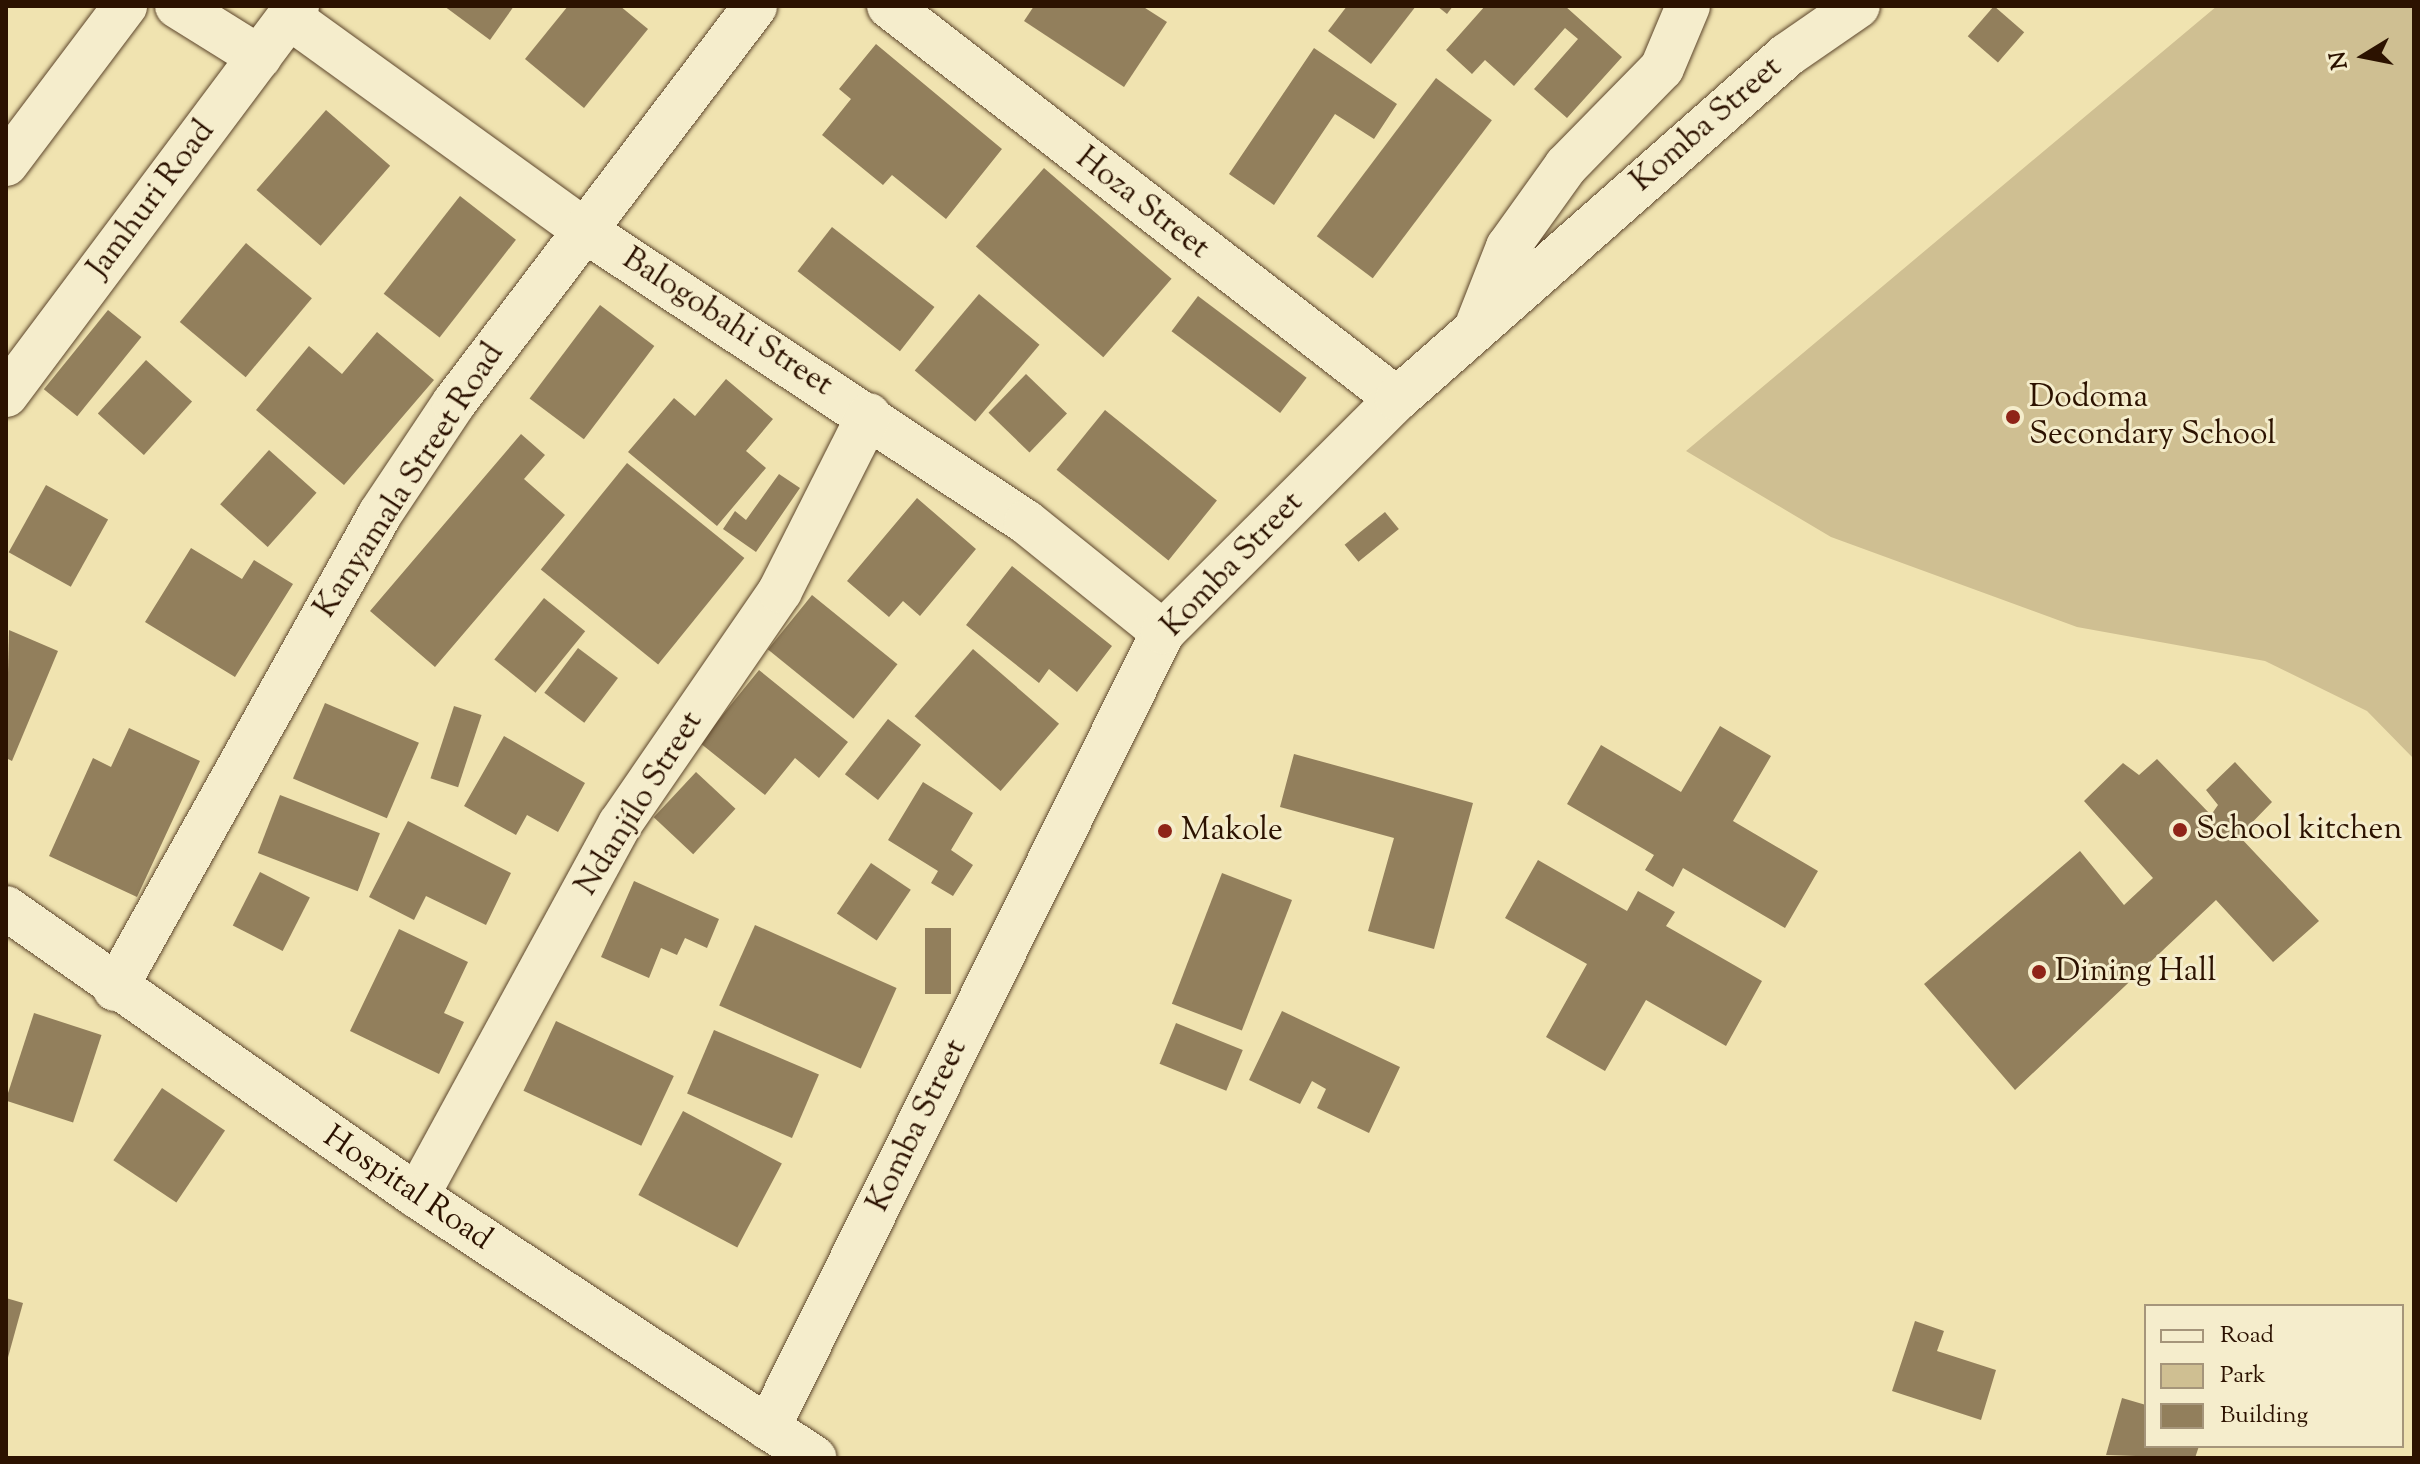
<!DOCTYPE html>
<html>
<head>
<meta charset="utf-8">
<style>
  body { margin:0 }
  #map { position:relative; width:2420px; height:1464px; overflow:hidden; background:#f0e3b0; font-family:"Sorts Mill Goudy",serif }
  div>[style] { position:absolute }
  .green>* { inset:0; background:#cfbf92 }
  .building>* { inset:0; background:#927f5c; transform-origin:0 0 }
  .roads { filter:drop-shadow(0 0 2px #5d462c) drop-shadow(0 0 2px #5d462c) }
  .minor>* { height:44px; margin:-22px; padding:0 22px; transform-origin:22px; border-radius:22px; background:#f5edcc }
  .tertiary>* { height:44px; margin:-22px; padding:0 22px; transform-origin:22px; border-radius:22px; background:#f5edcc }
  .secondary>* { height:44px; margin:-22px; padding:0 22px; transform-origin:22px; border-radius:22px; background:#f5edcc }
  .dots>* { width:22px; height:22px; translate:-50% -50%; box-sizing:border-box; border:4px solid #f5edcc; border-radius:50% }
  span { translate:-50% -50%; white-space:nowrap; text-align:center; line-height:1.15; -webkit-text-stroke:6px #f5edcc; paint-order:stroke }
  .street-label { font-size:32px; color:#2c1200 }
  .poi-label { font-size:32px; color:#2c1200 }
  .left { translate:0 -50%; text-align:left }
  .frame { position:absolute; inset:0; border:8px solid #2c1200; pointer-events:none }
  .legend { position:absolute; left:2144px; top:1304px; width:260px; height:144px; box-sizing:border-box; background:#f5edcc; border:2px solid #a5957a; margin:0; padding:10px 14px; list-style:none; font-size:24px; color:#2c1200 }
  .legend li { display:flex; align-items:center; gap:16px; height:40px }
  .legend b { width:40px; border:2px solid #a5957a }
  .north { position:absolute; left:2324px; top:16px; width:80px; height:80px; -webkit-text-stroke:6px #f5edcc; paint-order:stroke; rotate:260deg; font-size:22px; font-weight:700; line-height:32px; text-align:center; color:#2c1200 }
  .north::after { content:''; display:block; margin:auto; width:28px; height:36px; background:#2c1200; clip-path:polygon(50% 0,100% 100%,50% 72%,0 100%) }
</style>
</head>
<body>
<div id="map">
  <div class="green">
    <i style="clip-path:polygon(2217px 6px,2414px 6px,2414px 1004px,2413px 758px,2367px 711px,2265px 661px,2077px 627px,1831px 537px,1686px 451px)"></i>
  </div>
  <div class="building">
    <i style="clip-path:polygon(444px 6px,514px 6px,490px 40px)"></i>
    <i style="clip-path:polygon(568px 6px,620px 6px,648px 29px,584px 108px,525px 59px)"></i>
    <i style="clip-path:polygon(1034px 6px,1142px 6px,1167px 22px,1124px 87px,1024px 21px)"></i>
    <i style="clip-path:polygon(1347px 6px,1416px 6px,1371px 64px,1328px 31px)"></i>
    <i style="clip-path:polygon(1437px 6px,1453px 6px,1447px 14px)"></i>
    <i style="clip-path:polygon(1485px 6px,1565px 6px,1622px 57px,1567px 118px,1534px 89px,1578px 39px,1565px 28px,1514px 86px,1485px 60px,1472px 74px,1446px 50px)"></i>
    <i style="left:1994px;top:6px;width:40px;height:40px;rotate:41deg"></i>
    <i style="clip-path:polygon(876px 44px,1002px 149px,946px 219px,892px 175px,883px 185px,822px 135px,851px 99px,839px 89px)"></i>
    <i style="clip-path:polygon(1314px 48px,1397px 104px,1374px 139px,1335px 114px,1274px 205px,1229px 174px)"></i>
    <i style="left:1436px;top:78px;width:70px;height:198px;rotate:37deg"></i>
    <i style="left:326px;top:110px;width:85px;height:106px;rotate:41deg"></i>
    <i style="left:1044px;top:168px;width:169px;height:104px;rotate:41deg"></i>
    <i style="left:460px;top:196px;width:71px;height:124px;rotate:38deg"></i>
    <i style="left:832px;top:227px;width:130px;height:56px;rotate:38deg"></i>
    <i style="left:246px;top:243px;width:86px;height:103px;rotate:40deg"></i>
    <i style="left:979px;top:294px;width:79px;height:100px;rotate:40deg"></i>
    <i style="left:1198px;top:296px;width:136px;height:44px;rotate:37deg"></i>
    <i style="left:600px;top:305px;width:68px;height:117px;rotate:37deg"></i>
    <i style="left:108px;top:310px;width:43px;height:102px;rotate:39deg"></i>
    <i style="clip-path:polygon(377px 332px,434px 380px,344px 485px,256px 410px,309px 346px,342px 374px)"></i>
    <i style="left:146px;top:360px;width:62px;height:72px;rotate:42deg"></i>
    <i style="left:1026px;top:374px;width:57px;height:54px;rotate:44deg"></i>
    <i style="clip-path:polygon(726px 379px,773px 419px,746px 451px,766px 468px,717px 526px,628px 452px,674px 398px,695px 416px)"></i>
    <i style="left:1105px;top:410px;width:144px;height:77px;rotate:39deg"></i>
    <i style="clip-path:polygon(521px 434px,545px 455px,524px 479px,565px 515px,435px 667px,370px 611px)"></i>
    <i style="left:269px;top:450px;width:64px;height:73px;rotate:42deg"></i>
    <i style="left:627px;top:463px;width:151px;height:137px;rotate:39deg"></i>
    <i style="clip-path:polygon(779px 474px,800px 488px,756px 552px,723px 529px,735px 511px,746px 520px)"></i>
    <i style="left:46px;top:485px;width:71px;height:77px;rotate:29deg"></i>
    <i style="clip-path:polygon(917px 498px,976px 549px,920px 616px,903px 601px,889px 617px,847px 581px)"></i>
    <i style="left:1385px;top:512px;width:22px;height:52px;rotate:51deg"></i>
    <i style="clip-path:polygon(191px 548px,242px 579px,254px 560px,293px 584px,235px 677px,145px 622px)"></i>
    <i style="clip-path:polygon(1012px 566px,1112px 646px,1077px 692px,1049px 669px,1039px 683px,966px 625px)"></i>
    <i style="left:812px;top:595px;width:110px;height:70px;rotate:39deg"></i>
    <i style="left:544px;top:598px;width:53px;height:79px;rotate:39deg"></i>
    <i style="clip-path:polygon(9px 630px,58px 651px,12px 761px,6px 758px)"></i>
    <i style="left:578px;top:648px;width:50px;height:56px;rotate:37deg"></i>
    <i style="left:973px;top:649px;width:114px;height:89px;rotate:41deg"></i>
    <i style="clip-path:polygon(759px 670px,848px 742px,819px 778px,795px 758px,765px 795px,700px 743px)"></i>
    <i style="left:325px;top:703px;width:102px;height:82px;rotate:23deg"></i>
    <i style="left:454px;top:706px;width:29px;height:76px;rotate:18deg"></i>
    <i style="left:888px;top:719px;width:42px;height:70px;rotate:38deg"></i>
    <i style="clip-path:polygon(1720px 726px,1771px 756px,1733px 821px,1818px 871px,1785px 928px,1683px 868px,1673px 887px,1645px 870px,1654px 855px,1567px 804px,1601px 745px,1681px 792px)"></i>
    <i style="clip-path:polygon(129px 728px,200px 761px,137px 897px,49px 856px,93px 758px,111px 767px)"></i>
    <i style="clip-path:polygon(504px 736px,585px 783px,558px 832px,527px 815px,516px 835px,464px 806px)"></i>
    <i style="clip-path:polygon(1294px 754px,1473px 803px,1434px 949px,1368px 931px,1394px 838px,1280px 807px)"></i>
    <i style="clip-path:polygon(2157px 759px,2211px 815px,2218px 805px,2206px 790px,2235px 762px,2272px 802px,2239px 836px,2319px 921px,2273px 962px,2216px 900px,2015px 1090px,1924px 984px,2080px 851px,2124px 905px,2153px 878px,2084px 801px,2123px 763px,2139px 775px)"></i>
    <i style="left:696px;top:772px;width:54px;height:62px;rotate:43deg"></i>
    <i style="clip-path:polygon(923px 782px,973px 813px,951px 850px,973px 865px,953px 896px,931px 883px,938px 871px,888px 840px)"></i>
    <i style="left:280px;top:795px;width:107px;height:62px;rotate:21deg"></i>
    <i style="clip-path:polygon(408px 821px,511px 873px,486px 925px,426px 896px,414px 920px,369px 897px)"></i>
    <i style="clip-path:polygon(1538px 860px,1627px 911px,1638px 891px,1675px 912px,1666px 926px,1762px 981px,1726px 1046px,1646px 1000px,1605px 1071px,1546px 1037px,1587px 964px,1505px 918px)"></i>
    <i style="left:871px;top:863px;width:48px;height:61px;rotate:34deg"></i>
    <i style="left:260px;top:872px;width:56px;height:60px;rotate:27deg"></i>
    <i style="left:1222px;top:873px;width:75px;height:140px;rotate:21deg"></i>
    <i style="clip-path:polygon(634px 881px,719px 919px,707px 948px,685px 938px,677px 955px,661px 948px,649px 978px,601px 957px)"></i>
    <i style="left:755px;top:925px;width:155px;height:88px;rotate:24deg"></i>
    <i style="left:925px;top:928px;width:26px;height:66px"></i>
    <i style="clip-path:polygon(399px 929px,468px 962px,444px 1013px,464px 1022px,439px 1074px,350px 1031px)"></i>
    <i style="clip-path:polygon(1282px 1011px,1400px 1067px,1369px 1133px,1317px 1108px,1326px 1089px,1312px 1081px,1300px 1104px,1249px 1080px)"></i>
    <i style="left:34px;top:1013px;width:71px;height:92px;rotate:18deg"></i>
    <i style="left:556px;top:1021px;width:130px;height:77px;rotate:25deg"></i>
    <i style="left:1176px;top:1023px;width:72px;height:44px;rotate:22deg"></i>
    <i style="left:714px;top:1030px;width:114px;height:69px;rotate:23deg"></i>
    <i style="left:162px;top:1088px;width:76px;height:87px;rotate:34deg"></i>
    <i style="left:683px;top:1111px;width:112px;height:95px;rotate:28deg"></i>
    <i style="clip-path:polygon(6px 1298px,23px 1303px,7px 1361px,6px 1360px)"></i>
    <i style="clip-path:polygon(1915px 1321px,1944px 1331px,1937px 1351px,1996px 1370px,1981px 1420px,1892px 1391px)"></i>
    <i style="clip-path:polygon(2122px 1398px,2146px 1405px,2146px 1446px,2199px 1446px,2195px 1458px,2106px 1455px)"></i>
  </div>
  <div class="roads">
    <div class="minor">
      <i style="left:177px;top:6px;width:97px;rotate:31.9deg"></i>
      <i style="left:889px;top:6px;width:642px;rotate:37.73deg"></i>
      <i style="left:289px;top:17px;width:364px;rotate:35.8deg"></i>
      <i style="left:584px;top:230px;width:530px;rotate:33.45deg"></i>
      <i style="left:1026px;top:522px;width:176px;rotate:38.8deg"></i>
      <i style="left:6px;top:164px;width:198px;rotate:-53deg"></i>
      <i style="left:1478px;top:323px;width:82px;rotate:-68.5deg"></i>
      <i style="left:1508px;top:247px;width:100px;rotate:-54.4deg"></i>
      <i style="left:1566px;top:166px;width:137px;rotate:-45.6deg"></i>
      <i style="left:1662px;top:68px;width:67px;rotate:-67.2deg"></i>
      <i style="left:115px;top:989px;width:544px;rotate:-60.84deg"></i>
      <i style="left:380px;top:514px;width:133px;rotate:-56.3deg"></i>
      <i style="left:454px;top:403px;width:498px;rotate:-52.8deg"></i>
      <i style="left:417px;top:1196px;width:424px;rotate:-61.4deg"></i>
      <i style="left:620px;top:824px;width:283px;rotate:-55.5deg"></i>
      <i style="left:780px;top:591px;width:197px;rotate:-63.2deg"></i>
      <i style="left:768px;top:1428px;width:889px;rotate:-63.61deg"></i>
      <i style="left:1163px;top:632px;width:330px;rotate:-44.9deg"></i>
      <i style="left:1397px;top:399px;width:520px;rotate:-41.41deg"></i>
      <i style="left:1787px;top:55px;width:86px;rotate:-34.6deg"></i>
    </div>
    <div class="tertiary">
      <i style="left:6px;top:908px;width:502px;rotate:35.02deg"></i>
      <i style="left:417px;top:1196px;width:476px;rotate:33.4deg"></i>
    </div>
    <div class="secondary">
      <i style="left:6px;top:395px;width:486px;rotate:-53.2deg"></i>
    </div>
  </div>
  <div class="dots">
    <i style="left:2013px;top:417px;background:#8f2418"></i>
    <i style="left:2180px;top:830px;background:#8f2418"></i>
    <i style="left:1165px;top:831px;background:#8f2418"></i>
    <i style="left:2039px;top:972px;background:#8f2418"></i>
  </div>
  <div class="street-label">
    <span style="left:1707px;top:125px;rotate:-41deg">Komba Street</span>
    <span style="left:152px;top:200px;rotate:-53deg">Jamhuri Road</span>
    <span style="left:1142px;top:204px;rotate:38deg">Hoza Street</span>
    <span style="left:727px;top:323px;rotate:33deg">Balogobahi Street</span>
    <span style="left:410px;top:481px;rotate:-57deg">Kanyamala Street Road</span>
    <span style="left:1233px;top:565px;rotate:-46deg">Komba Street</span>
    <span style="left:640px;top:804px;rotate:-58deg">Ndanjílo Street</span>
    <span style="left:918px;top:1126px;rotate:-64deg">Komba Street</span>
    <span style="left:407px;top:1189px;rotate:34deg">Hospital Road</span>
  </div>
  <div class="poi-label">
    <span class="left" style="left:2029px;top:417px">Dodoma<br>Secondary School</span>
    <span class="left" style="left:2196px;top:830px">School kitchen</span>
    <span class="left" style="left:1181px;top:831px">Makole</span>
    <span class="left" style="left:2055px;top:972px">Dining Hall</span>
  </div>
  <div class="frame"></div>
  <ul class="legend">
  <li><b style="height:10px;background:#f5edcc"></b>Road</li>
  <li><b style="height:22px;background:#cfbf92"></b>Park</li>
  <li><b style="height:22px;background:#927f5c"></b>Building</li>
  </ul>
  <div class="north">N</div>
</div>
</body>
</html>
